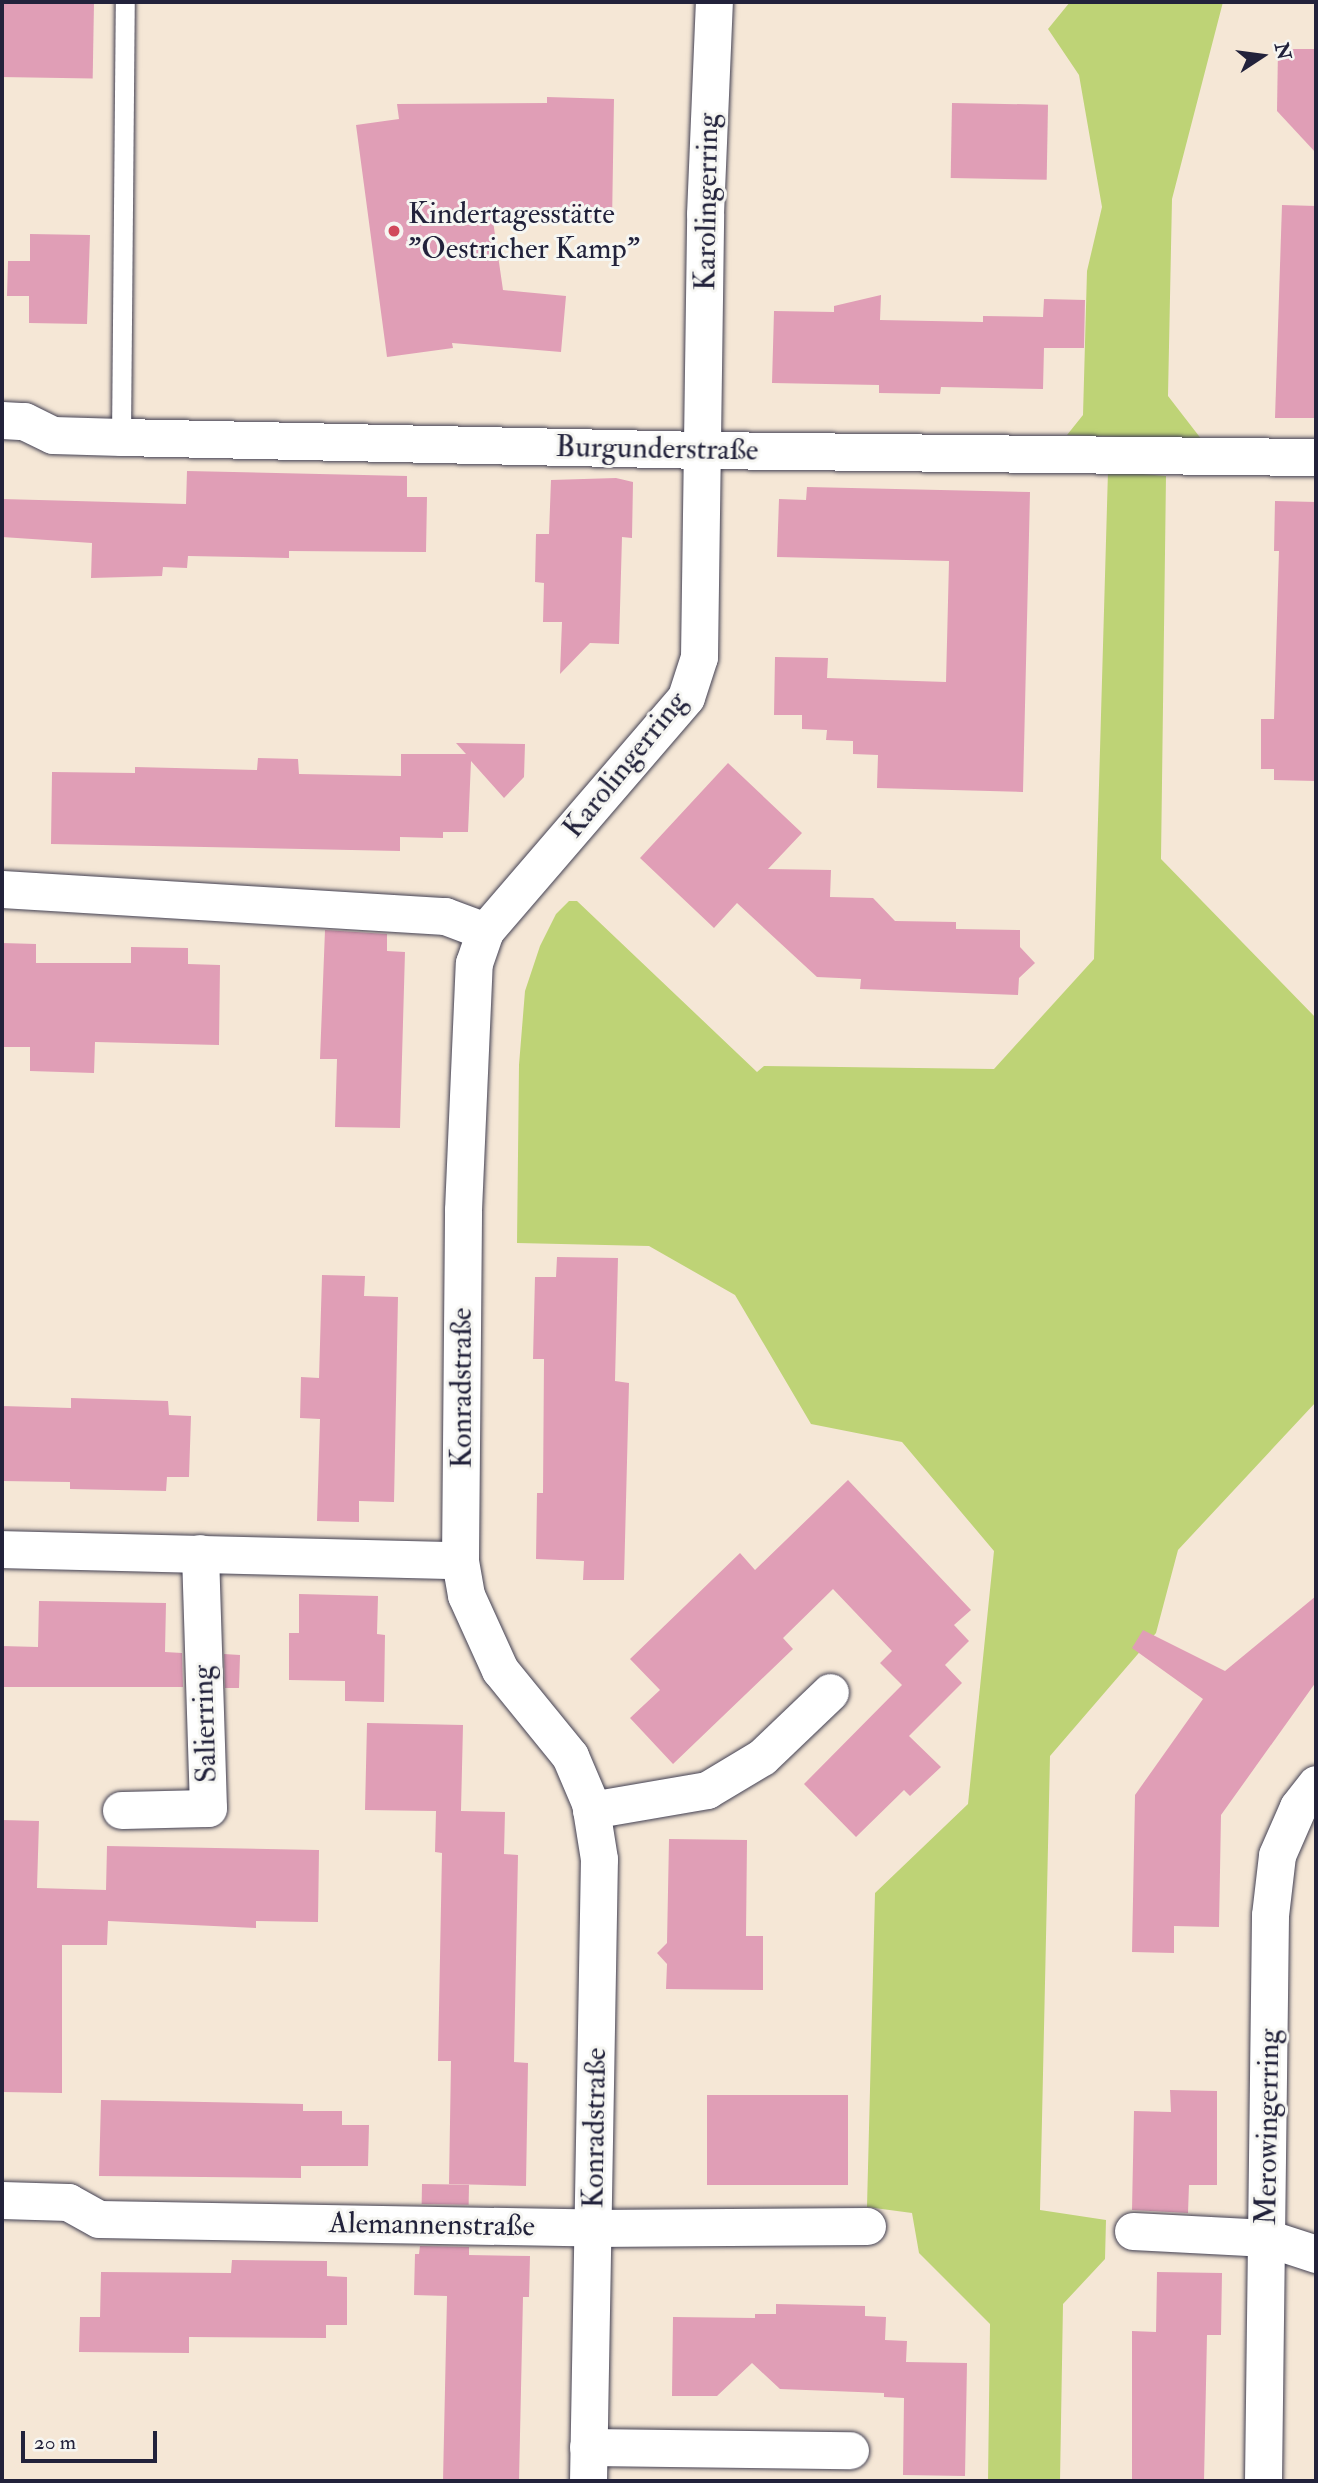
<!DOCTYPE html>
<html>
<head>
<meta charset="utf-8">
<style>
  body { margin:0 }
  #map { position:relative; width:1318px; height:2483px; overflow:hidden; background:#f5e7d6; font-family:"IM FELL Double Pica",serif }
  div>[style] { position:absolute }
  .green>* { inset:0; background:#bed376 }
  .building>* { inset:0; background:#e09eb6; transform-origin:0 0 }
  .roads { filter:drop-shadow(0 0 2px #424052) drop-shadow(0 0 2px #424052) }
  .lane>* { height:19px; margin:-9.5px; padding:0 9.5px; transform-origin:9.5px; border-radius:9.5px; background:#fff }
  .street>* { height:37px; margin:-18.5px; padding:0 18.5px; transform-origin:18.5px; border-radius:18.5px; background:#fff }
  .dots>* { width:19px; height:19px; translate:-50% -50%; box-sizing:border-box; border:4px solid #f6f6f2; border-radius:50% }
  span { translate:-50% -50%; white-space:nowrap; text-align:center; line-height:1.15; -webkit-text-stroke:6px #f6f6f2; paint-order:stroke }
  .street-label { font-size:30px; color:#22223b }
  .poi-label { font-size:30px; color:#22223b }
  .left { translate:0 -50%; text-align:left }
  .frame { position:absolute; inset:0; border:4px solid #22223b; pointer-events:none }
  .north { position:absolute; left:1227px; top:21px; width:70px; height:70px; -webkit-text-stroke:5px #f6f6f2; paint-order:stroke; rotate:77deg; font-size:19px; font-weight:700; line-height:28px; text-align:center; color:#22223b }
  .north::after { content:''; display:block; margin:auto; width:24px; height:32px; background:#22223b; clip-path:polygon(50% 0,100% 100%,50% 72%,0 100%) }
  .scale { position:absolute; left:21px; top:2431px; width:136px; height:32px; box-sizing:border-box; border:4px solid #22223b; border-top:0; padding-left:9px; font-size:21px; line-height:24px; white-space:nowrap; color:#22223b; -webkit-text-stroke:5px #f6f6f2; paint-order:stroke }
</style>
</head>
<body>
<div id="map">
  <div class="green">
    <i style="clip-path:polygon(1070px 2px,1223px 2px,1172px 199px,1168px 396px,1202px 440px,1067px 435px,1083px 415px,1087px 271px,1102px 207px,1079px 75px,1048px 29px)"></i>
    <i style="clip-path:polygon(1108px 471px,1166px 476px,1161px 859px,1316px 1018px,1316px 1402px,1178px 1550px,1156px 1633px,1050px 1756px,1040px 2210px,1106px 2220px,1105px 2259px,1063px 2304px,1060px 2481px,988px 2481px,990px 2324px,919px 2253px,912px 2213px,867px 2207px,875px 1893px,968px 1804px,994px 1551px,902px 1442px,811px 1424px,735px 1295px,649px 1246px,517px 1243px,519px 1065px,525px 991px,540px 946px,556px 914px,569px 901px,577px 901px,757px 1072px,764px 1066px,994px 1069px,1094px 959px)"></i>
  </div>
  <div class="building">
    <i style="left:2px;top:2px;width:92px;height:75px;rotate:1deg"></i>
    <i style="clip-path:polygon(1278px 49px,1316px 49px,1316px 153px,1277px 111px)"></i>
    <i style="clip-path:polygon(547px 97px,614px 99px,612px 223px,493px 221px,503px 290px,566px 296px,561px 352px,452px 343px,453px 348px,387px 357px,356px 125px,399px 119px,397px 104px,547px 103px)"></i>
    <i style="left:952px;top:103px;width:96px;height:75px;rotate:1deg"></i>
    <i style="clip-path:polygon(1282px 205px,1316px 206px,1316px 418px,1275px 418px)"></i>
    <i style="clip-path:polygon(30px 234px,90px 235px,87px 324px,29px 323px,29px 296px,7px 296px,8px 261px,30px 261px)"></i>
    <i style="clip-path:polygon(881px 295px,880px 320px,983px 322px,983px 316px,1043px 317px,1044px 299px,1085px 300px,1084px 348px,1044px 348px,1043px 389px,941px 387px,940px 394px,879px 393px,879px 385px,772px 383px,774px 311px,834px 312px,834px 306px)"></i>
    <i style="clip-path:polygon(187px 471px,407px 476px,407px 497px,427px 497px,426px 552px,289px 551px,289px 558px,188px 556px,187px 568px,163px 567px,162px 576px,91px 578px,92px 543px,2px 537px,2px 499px,186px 504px)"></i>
    <i style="clip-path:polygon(616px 478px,633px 482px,632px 538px,622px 537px,619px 644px,590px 643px,560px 674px,562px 622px,543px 622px,544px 583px,535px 582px,536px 534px,549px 534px,551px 480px)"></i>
    <i style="clip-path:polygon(807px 487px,1030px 492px,1023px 792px,877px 788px,878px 755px,853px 754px,853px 741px,826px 740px,827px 730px,802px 729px,802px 715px,774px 715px,775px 657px,828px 658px,827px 678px,946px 682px,949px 561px,777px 557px,779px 499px,806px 500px)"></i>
    <i style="clip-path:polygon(1275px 501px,1316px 502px,1316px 781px,1274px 780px,1274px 769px,1261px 769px,1261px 719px,1274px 719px,1279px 551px,1274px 551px)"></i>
    <i style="clip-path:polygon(456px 743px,525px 744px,524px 777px,504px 798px,471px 761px,468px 832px,443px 832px,443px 838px,400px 837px,400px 851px,51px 844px,52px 772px,135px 773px,135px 767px,257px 770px,258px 758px,298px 759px,299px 774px,401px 776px,401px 754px,466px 754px)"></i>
    <i style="clip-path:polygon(728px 763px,802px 833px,768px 869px,831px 870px,830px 897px,873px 898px,895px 921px,956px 922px,956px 929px,1020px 930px,1020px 947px,1035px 963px,1019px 978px,1018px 995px,860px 989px,861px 979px,817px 977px,737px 903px,714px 928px,640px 858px)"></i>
    <i style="clip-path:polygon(325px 930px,387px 934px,387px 951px,405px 952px,400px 1128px,335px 1127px,337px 1059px,320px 1059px)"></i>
    <i style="clip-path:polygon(2px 943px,36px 944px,36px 963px,131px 963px,131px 947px,188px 948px,188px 964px,220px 965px,219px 1045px,95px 1042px,94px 1073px,30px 1071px,30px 1047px,2px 1047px)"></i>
    <i style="clip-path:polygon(557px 1257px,618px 1258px,615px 1381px,629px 1383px,624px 1580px,583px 1580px,584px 1561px,536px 1559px,537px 1493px,543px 1493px,544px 1359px,533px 1359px,535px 1277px,556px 1277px)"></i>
    <i style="clip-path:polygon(322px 1275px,365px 1276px,364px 1296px,398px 1297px,394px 1502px,359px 1501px,359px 1522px,317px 1521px,320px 1419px,300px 1418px,301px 1377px,319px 1378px)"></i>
    <i style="clip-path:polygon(71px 1398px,168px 1401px,169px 1415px,191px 1416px,189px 1477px,167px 1477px,166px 1491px,70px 1489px,70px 1482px,2px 1481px,2px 1406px,71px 1408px)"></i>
    <i style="clip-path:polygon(848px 1480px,971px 1610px,954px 1625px,969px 1641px,945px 1665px,962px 1683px,909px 1736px,941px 1767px,910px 1796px,904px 1790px,856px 1837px,804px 1784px,902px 1685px,880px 1663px,892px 1651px,833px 1589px,783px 1638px,793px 1649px,673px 1764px,630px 1718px,660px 1690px,630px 1659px,740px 1553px,755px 1570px)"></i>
    <i style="clip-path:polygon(299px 1594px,378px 1596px,377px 1634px,385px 1635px,384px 1702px,345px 1701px,345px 1681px,289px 1680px,289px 1633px,299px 1633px)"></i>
    <i style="clip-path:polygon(1316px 1596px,1316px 1682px,1221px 1815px,1219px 1927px,1174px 1926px,1174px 1953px,1132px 1952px,1135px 1795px,1203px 1699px,1132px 1648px,1143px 1630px,1225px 1671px)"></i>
    <i style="clip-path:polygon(39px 1601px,166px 1603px,165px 1652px,182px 1653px,183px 1687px,2px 1687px,2px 1646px,38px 1647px)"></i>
    <i style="clip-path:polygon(224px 1654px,240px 1655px,239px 1688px,225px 1688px)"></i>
    <i style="clip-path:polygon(367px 1723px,463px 1725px,461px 1811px,505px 1812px,504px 1854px,518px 1855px,514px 2062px,528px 2063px,526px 2186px,449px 2184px,451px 2061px,438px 2061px,442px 1853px,435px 1852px,436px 1811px,365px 1810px)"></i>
    <i style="clip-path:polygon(2px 1820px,39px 1821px,37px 1888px,106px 1890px,107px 1846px,319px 1850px,318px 1922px,256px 1921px,256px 1928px,108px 1921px,107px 1945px,62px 1945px,62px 2093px,2px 2092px)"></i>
    <i style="clip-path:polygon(669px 1839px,747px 1840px,746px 1936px,763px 1936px,763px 1990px,666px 1989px,667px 1964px,657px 1953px,667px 1943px)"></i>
    <i style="clip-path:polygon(1170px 2090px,1217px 2091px,1217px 2185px,1189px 2185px,1188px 2213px,1132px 2210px,1134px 2111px,1171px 2112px)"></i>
    <i style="left:707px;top:2095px;width:141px;height:90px"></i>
    <i style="clip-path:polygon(101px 2100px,303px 2104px,303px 2111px,342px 2111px,342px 2125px,369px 2125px,368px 2166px,301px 2166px,301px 2178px,99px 2176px)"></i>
    <i style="left:422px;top:2184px;width:47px;height:20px;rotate:1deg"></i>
    <i style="clip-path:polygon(420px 2246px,469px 2247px,469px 2255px,530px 2256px,529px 2297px,523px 2297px,519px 2481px,443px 2481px,447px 2296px,414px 2295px,415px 2254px,419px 2254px)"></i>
    <i style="clip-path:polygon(232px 2260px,327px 2261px,327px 2276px,347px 2277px,347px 2325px,326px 2325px,326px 2338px,189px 2337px,189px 2353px,79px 2352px,80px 2317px,100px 2317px,101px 2272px,231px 2273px)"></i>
    <i style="clip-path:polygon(1157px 2272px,1222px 2273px,1221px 2335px,1207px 2335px,1204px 2481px,1132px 2481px,1132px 2331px,1156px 2332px)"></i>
    <i style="clip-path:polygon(776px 2304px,865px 2306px,865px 2316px,886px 2317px,885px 2340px,907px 2341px,906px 2362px,967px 2363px,965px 2476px,903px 2475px,904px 2398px,884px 2397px,884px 2393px,780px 2389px,752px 2363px,717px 2396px,672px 2396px,673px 2317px,755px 2318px,755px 2314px,776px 2314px)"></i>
  </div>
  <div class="roads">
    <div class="lane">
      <i style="left:121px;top:437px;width:435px;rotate:-89.5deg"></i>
    </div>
    <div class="street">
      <i style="left:2px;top:420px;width:22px;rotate:3deg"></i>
      <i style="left:24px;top:421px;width:32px;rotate:26deg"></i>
      <i style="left:53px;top:435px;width:68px;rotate:1.7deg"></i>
      <i style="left:121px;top:437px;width:583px;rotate:1.28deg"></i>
      <i style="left:704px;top:450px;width:612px;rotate:0.66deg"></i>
      <i style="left:2px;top:889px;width:444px;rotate:3.5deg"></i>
      <i style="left:445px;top:916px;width:43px;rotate:20.6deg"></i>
      <i style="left:2px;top:1549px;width:458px;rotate:1.4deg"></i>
      <i style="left:121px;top:1810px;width:87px;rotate:-1.3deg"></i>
      <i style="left:208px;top:1808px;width:255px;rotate:-91.8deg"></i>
      <i style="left:591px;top:1810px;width:118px;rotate:-9.8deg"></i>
      <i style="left:707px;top:1790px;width:64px;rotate:-31deg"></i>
      <i style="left:762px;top:1757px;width:94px;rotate:-43.7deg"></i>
      <i style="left:2px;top:2200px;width:66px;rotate:1.7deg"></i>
      <i style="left:68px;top:2202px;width:35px;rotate:29deg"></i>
      <i style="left:99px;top:2219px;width:493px;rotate:1deg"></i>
      <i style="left:592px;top:2228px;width:275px;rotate:-0.4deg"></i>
      <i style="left:1133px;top:2231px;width:134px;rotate:3deg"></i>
      <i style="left:1267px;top:2238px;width:52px;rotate:18.1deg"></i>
      <i style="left:588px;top:2447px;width:262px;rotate:0.7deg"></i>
      <i style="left:588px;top:2481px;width:622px;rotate:-88.99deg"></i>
      <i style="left:599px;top:1859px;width:57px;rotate:-99.1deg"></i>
      <i style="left:590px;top:1803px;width:51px;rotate:-113.1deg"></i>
      <i style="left:570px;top:1756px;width:111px;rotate:-129.1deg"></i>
      <i style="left:500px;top:1670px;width:82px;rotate:-114.4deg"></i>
      <i style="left:466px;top:1595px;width:36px;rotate:-100deg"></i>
      <i style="left:460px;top:1560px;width:350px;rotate:-89.5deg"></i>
      <i style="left:463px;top:1210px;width:247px;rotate:-87.5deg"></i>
      <i style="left:474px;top:963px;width:34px;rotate:-71deg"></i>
      <i style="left:485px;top:931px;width:308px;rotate:-49.3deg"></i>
      <i style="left:686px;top:697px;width:42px;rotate:-72deg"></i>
      <i style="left:699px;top:657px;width:443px;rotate:-89.2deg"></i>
      <i style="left:705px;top:214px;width:212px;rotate:-87.6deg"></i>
      <i style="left:1263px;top:2481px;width:566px;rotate:-89.29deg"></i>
      <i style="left:1270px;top:1915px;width:60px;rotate:-83.3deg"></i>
      <i style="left:1277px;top:1855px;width:52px;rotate:-66.4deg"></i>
      <i style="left:1298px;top:1807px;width:29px;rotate:-52deg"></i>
    </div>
  </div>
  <div class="dots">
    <i style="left:394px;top:231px;background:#d1495b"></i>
  </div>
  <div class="street-label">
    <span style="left:707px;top:202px;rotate:-89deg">Karolingerring</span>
    <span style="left:657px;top:449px;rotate:1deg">Burgunderstraße</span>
    <span style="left:625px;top:765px;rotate:-51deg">Karolingerring</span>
    <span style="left:462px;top:1388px;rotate:-90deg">Konradstraße</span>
    <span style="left:205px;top:1724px;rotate:-92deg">Salierring</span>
    <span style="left:1268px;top:2127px;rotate:-89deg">Merowingerring</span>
    <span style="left:595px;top:2128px;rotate:-89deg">Konradstraße</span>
    <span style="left:432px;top:2225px;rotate:1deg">Alemannenstraße</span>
  </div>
  <div class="poi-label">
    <span class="left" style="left:408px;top:231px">Kindertagesstätte<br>"Oestricher Kamp"</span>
  </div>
  <div class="frame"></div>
  <div class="north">N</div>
  <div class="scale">20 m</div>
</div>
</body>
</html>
